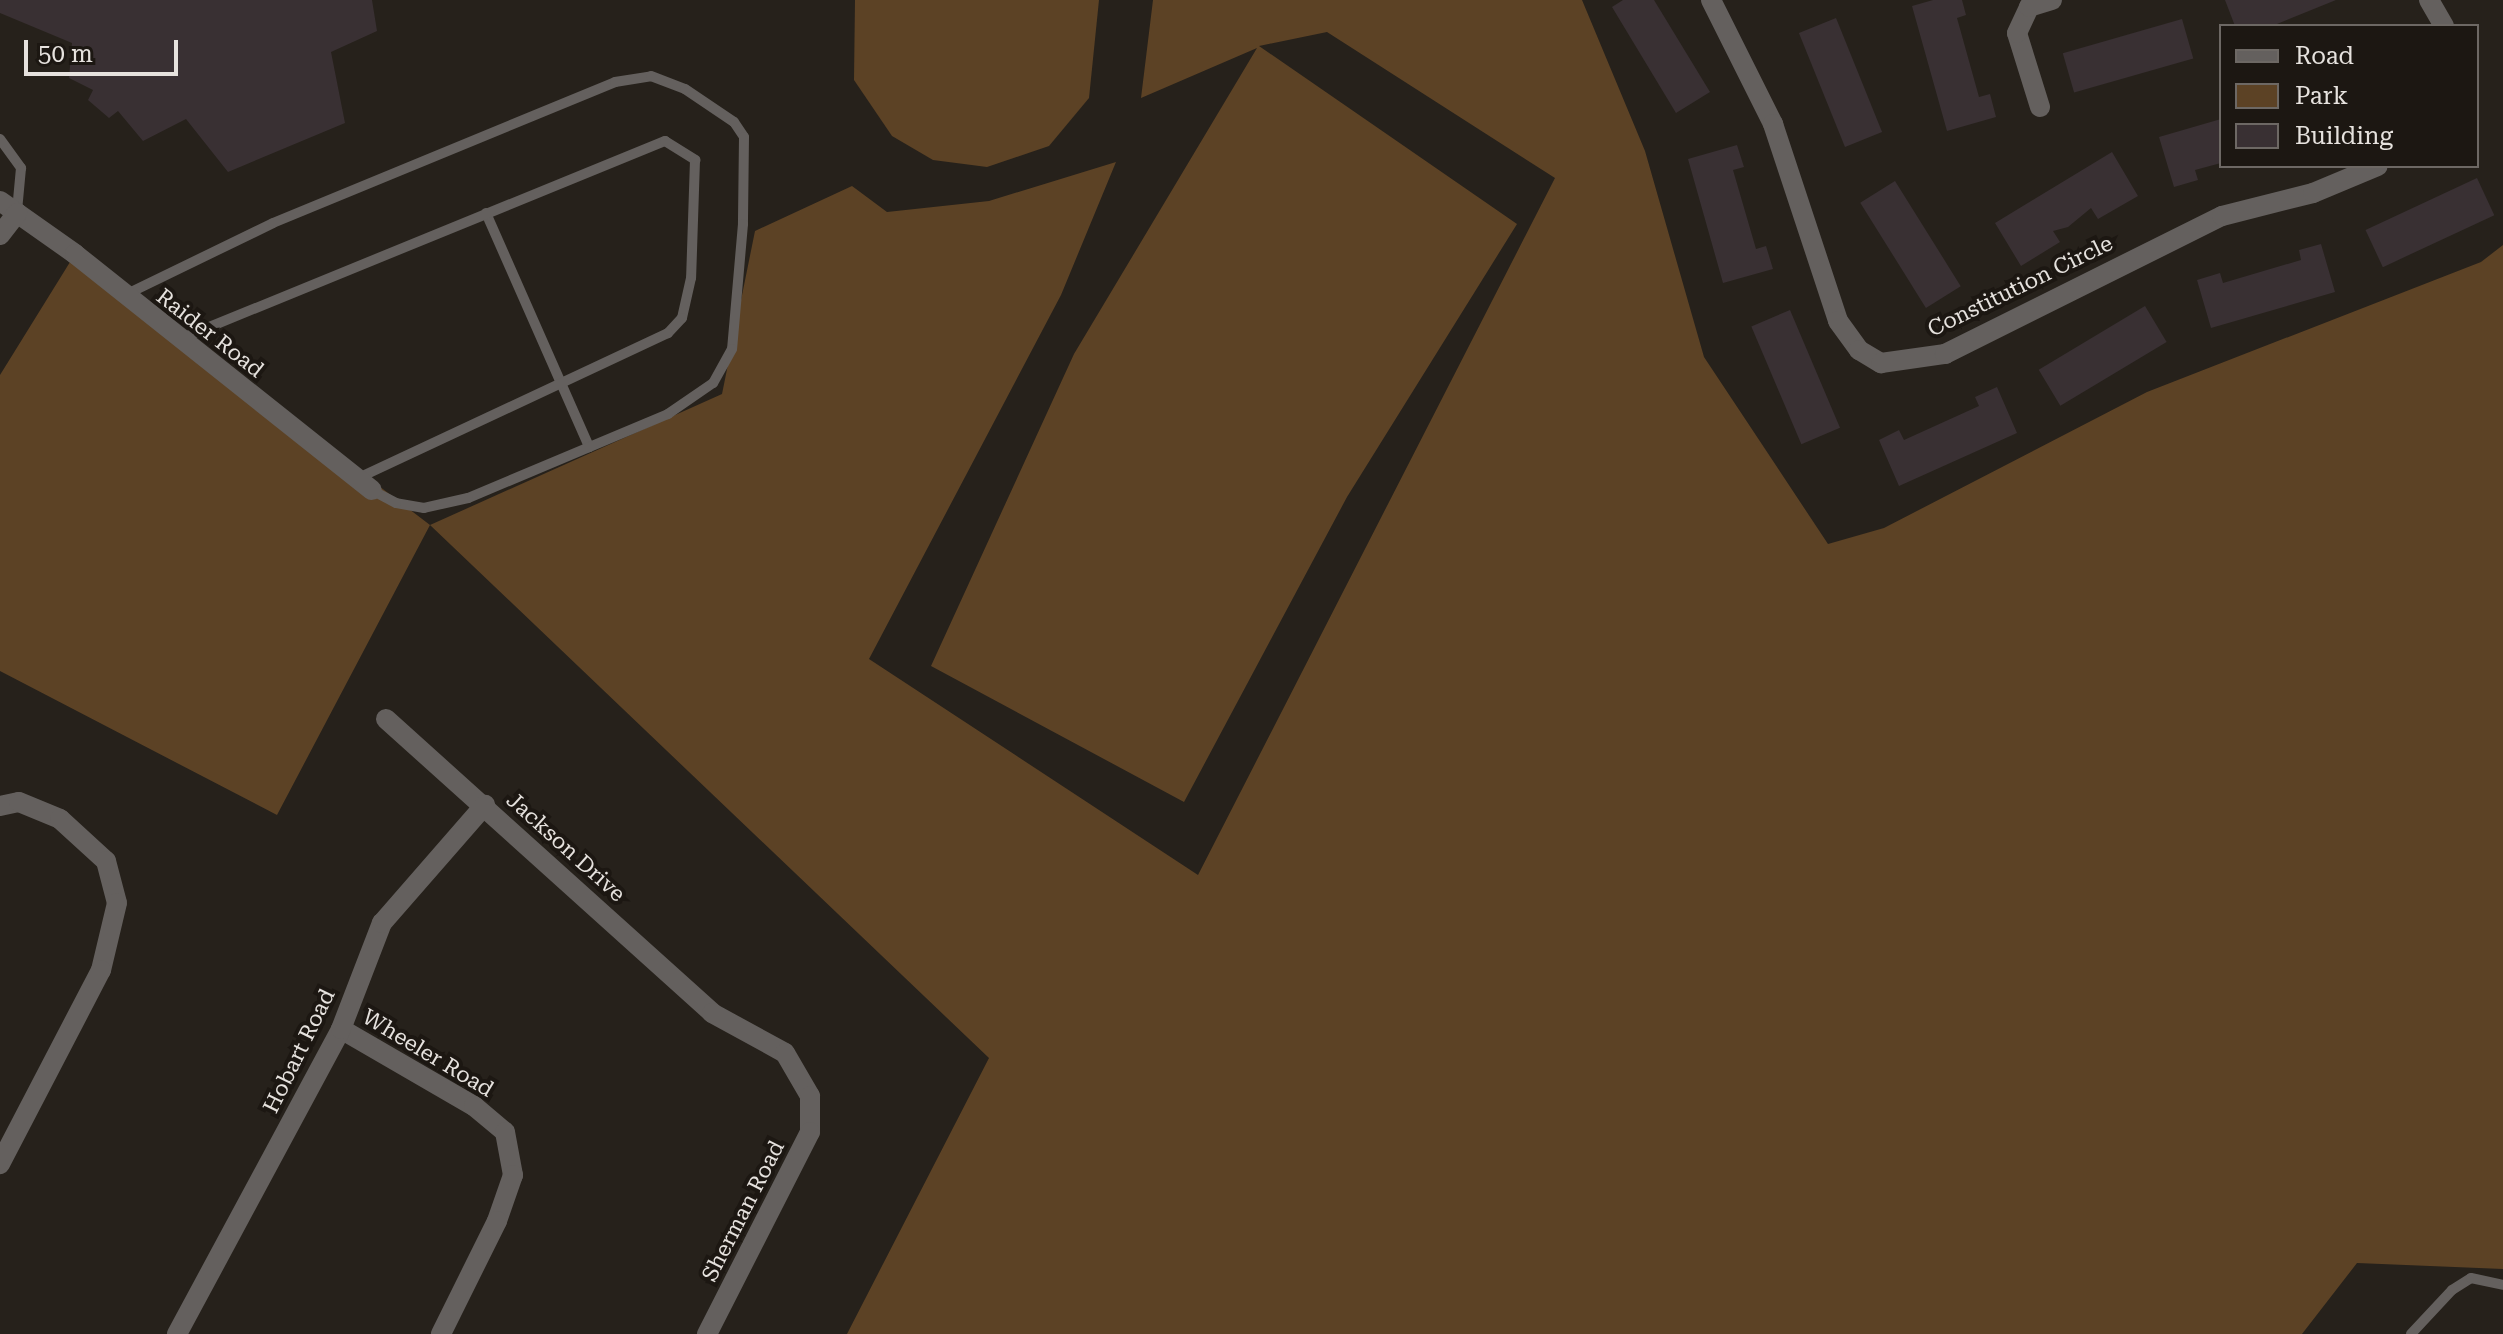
<!DOCTYPE html>
<html>
<head>
<meta charset="utf-8">
<style>
  body { margin:0 }
  #map { position:relative; width:2503px; height:1334px; overflow:hidden; background:#26211b; font-family:"Roboto Serif",serif }
  div>[style] { position:absolute }
  .green>* { inset:0; background:#5c4225 }
  .building>* { inset:0; background:#393033; transform-origin:0 0 }
  .service>* { height:10px; margin:-5px; padding:0 5px; transform-origin:5px; border-radius:5px; background:#64605e }
  .minor>* { height:20px; margin:-10px; padding:0 10px; transform-origin:10px; border-radius:10px; background:#64605e }
  span { translate:-50% -50%; white-space:nowrap; text-align:center; line-height:1.15; -webkit-text-stroke:8px #1c1712; paint-order:stroke }
  .street-label { font-size:22px; color:#e6e2de }
  .legend { position:absolute; left:2219px; top:24px; width:260px; height:144px; box-sizing:border-box; background:#1c1712; border:2px solid #6d6864; margin:0; padding:10px 14px; list-style:none; font-size:24px; color:#e6e2de }
  .legend li { display:flex; align-items:center; gap:16px; height:40px }
  .legend b { width:40px; border:2px solid #6d6864 }
  .scale { position:absolute; left:24px; top:40px; width:154px; height:36px; box-sizing:border-box; border:4px solid #e6e2de; border-top:0; padding-left:10px; font-size:24px; line-height:28px; white-space:nowrap; color:#e6e2de; -webkit-text-stroke:6px #1c1712; paint-order:stroke }
</style>
</head>
<body>
<div id="map">
  <div class="green">
    <i style="clip-path:polygon(855px 0,1099px 0,1089px 98px,1049px 146px,987px 167px,933px 160px,892px 136px,854px 80px)"></i>
    <i style="clip-path:polygon(1153px 0,1582px 0,1645px 151px,1704px 357px,1828px 544px,1884px 528px,2147px 392px,2481px 262px,2503px 245px,2503px 1269px,2357px 1263px,2302px 1334px,847px 1334px,989px 1058px,430px 525px,277px 815px,0 671px,0 375px,75px 254px,430px 525px,722px 394px,755px 231px,852px 186px,887px 212px,989px 201px,1116px 162px,1061px 295px,869px 659px,1198px 875px,1555px 178px,1327px 32px,1259px 46px,1517px 224px,1347px 497px,1184px 802px,931px 666px,1074px 354px,1257px 48px,1141px 98px)"></i>
  </div>
  <div class="building">
    <i style="clip-path:polygon(0 0,372px 0,377px 31px,331px 52px,345px 123px,228px 172px,186px 119px,143px 141px,118px 111px,109px 118px,88px 100px,93px 90px,69px 78px,72px 43px,0 13px)"></i>
    <i style="clip-path:polygon(1623px 0,1654px 0,1710px 92px,1676px 113px,1612px 7px)"></i>
    <i style="clip-path:polygon(1933px 0,1962px 0,1966px 15px,1957px 18px,1979px 97px,1990px 94px,1996px 117px,1947px 131px,1912px 6px)"></i>
    <i style="clip-path:polygon(2225px 0,2336px 0,2272px 26px,2235px 26px)"></i>
    <i style="left:1836px;top:18px;width:123px;height:40px;rotate:68deg"></i>
    <i style="left:2182px;top:19px;width:41px;height:124px;rotate:74deg"></i>
    <i style="clip-path:polygon(2221px 119px,2221px 163px,2195px 170px,2198px 180px,2174px 187px,2159px 137px)"></i>
    <i style="clip-path:polygon(1737px 145px,1744px 167px,1733px 170px,1756px 249px,1766px 246px,1773px 269px,1723px 283px,1688px 159px)"></i>
    <i style="clip-path:polygon(2112px 152px,2138px 196px,2098px 219px,2091px 208px,2068px 227px,2053px 231px,2060px 242px,2021px 266px,1995px 223px)"></i>
    <i style="left:2477px;top:178px;width:41px;height:123px;rotate:65deg"></i>
    <i style="left:1895px;top:181px;width:124px;height:41px;rotate:58deg"></i>
    <i style="clip-path:polygon(2321px 244px,2335px 292px,2211px 328px,2197px 280px,2220px 273px,2223px 283px,2301px 260px,2299px 250px)"></i>
    <i style="left:2145px;top:306px;width:42px;height:124px;rotate:59deg"></i>
    <i style="left:1790px;top:310px;width:128px;height:42px;rotate:67deg"></i>
    <i style="clip-path:polygon(1997px 387px,2017px 433px,1899px 486px,1879px 440px,1899px 430px,1904px 440px,1979px 406px,1975px 397px)"></i>
  </div>
  <div class="service">
    <i style="left:0;top:139px;width:36px;rotate:54deg"></i>
    <i style="left:21px;top:168px;width:43px;rotate:95.3deg"></i>
    <i style="left:486px;top:213px;width:256px;rotate:66.2deg"></i>
    <i style="left:127px;top:294px;width:162px;rotate:-25.9deg"></i>
    <i style="left:273px;top:223px;width:370px;rotate:-22.4deg"></i>
    <i style="left:615px;top:82px;width:36px;rotate:-9deg"></i>
    <i style="left:651px;top:76px;width:36px;rotate:21deg"></i>
    <i style="left:685px;top:89px;width:59px;rotate:34deg"></i>
    <i style="left:734px;top:122px;width:18px;rotate:56deg"></i>
    <i style="left:744px;top:137px;width:87px;rotate:90.7deg"></i>
    <i style="left:743px;top:224px;width:125px;rotate:95deg"></i>
    <i style="left:732px;top:349px;width:39px;rotate:119deg"></i>
    <i style="left:713px;top:383px;width:55px;rotate:145.4deg"></i>
    <i style="left:668px;top:414px;width:217px;rotate:157.2deg"></i>
    <i style="left:468px;top:498px;width:45px;rotate:167.2deg"></i>
    <i style="left:424px;top:508px;width:28px;rotate:-170deg"></i>
    <i style="left:396px;top:503px;width:27px;rotate:-152deg"></i>
    <i style="left:180px;top:339px;width:524px;rotate:-22.21deg"></i>
    <i style="left:665px;top:141px;width:36px;rotate:32deg"></i>
    <i style="left:695px;top:160px;width:118px;rotate:91.9deg"></i>
    <i style="left:691px;top:278px;width:41px;rotate:102.7deg"></i>
    <i style="left:682px;top:318px;width:21px;rotate:133deg"></i>
    <i style="left:668px;top:333px;width:342px;rotate:154.9deg"></i>
    <i style="left:2411px;top:1334px;width:60px;rotate:-47deg"></i>
    <i style="left:2452px;top:1290px;width:22px;rotate:-32deg"></i>
    <i style="left:2471px;top:1278px;width:33px;rotate:12deg"></i>
  </div>
  <div class="minor">
    <i style="left:1711px;top:0;width:139px;rotate:63.4deg"></i>
    <i style="left:1773px;top:124px;width:207px;rotate:71.7deg"></i>
    <i style="left:1838px;top:321px;width:36px;rotate:54deg"></i>
    <i style="left:1859px;top:350px;width:26px;rotate:31deg"></i>
    <i style="left:1881px;top:363px;width:65px;rotate:-8deg"></i>
    <i style="left:1945px;top:354px;width:309px;rotate:-26.5deg"></i>
    <i style="left:2222px;top:216px;width:94px;rotate:-14.2deg"></i>
    <i style="left:2313px;top:193px;width:70px;rotate:-22.6deg"></i>
    <i style="left:2429px;top:0;width:30px;rotate:60deg"></i>
    <i style="left:2040px;top:107px;width:77px;rotate:-107.3deg"></i>
    <i style="left:2017px;top:33px;width:29px;rotate:-65deg"></i>
    <i style="left:2029px;top:7px;width:24px;rotate:-17deg"></i>
    <i style="left:0;top:201px;width:92px;rotate:35.2deg"></i>
    <i style="left:75px;top:254px;width:379px;rotate:38.5deg"></i>
    <i style="left:0;top:235px;width:28px;rotate:-52deg"></i>
    <i style="left:386px;top:719px;width:439px;rotate:42deg"></i>
    <i style="left:712px;top:1013px;width:83px;rotate:28.7deg"></i>
    <i style="left:785px;top:1053px;width:50px;rotate:59.8deg"></i>
    <i style="left:810px;top:1096px;width:36px;rotate:90deg"></i>
    <i style="left:810px;top:1132px;width:227px;rotate:117deg"></i>
    <i style="left:0;top:806px;width:19px;rotate:-12deg"></i>
    <i style="left:19px;top:802px;width:44px;rotate:22.5deg"></i>
    <i style="left:60px;top:819px;width:62px;rotate:42.4deg"></i>
    <i style="left:106px;top:861px;width:43px;rotate:75.3deg"></i>
    <i style="left:117px;top:903px;width:69px;rotate:103.4deg"></i>
    <i style="left:101px;top:970px;width:219px;rotate:117.5deg"></i>
    <i style="left:341px;top:1029px;width:154px;rotate:30.1deg"></i>
    <i style="left:474px;top:1106px;width:40px;rotate:40deg"></i>
    <i style="left:505px;top:1132px;width:44px;rotate:79.5deg"></i>
    <i style="left:513px;top:1175px;width:49px;rotate:109.2deg"></i>
    <i style="left:497px;top:1221px;width:126px;rotate:116.4deg"></i>
    <i style="left:177px;top:1334px;width:346px;rotate:-61.7deg"></i>
    <i style="left:341px;top:1029px;width:114px;rotate:-68.9deg"></i>
    <i style="left:382px;top:923px;width:157px;rotate:-48.9deg"></i>
  </div>
  <div class="street-label">
    <span style="left:2020px;top:286px;rotate:-26deg">Constitution Circle</span>
    <span style="left:210px;top:333px;rotate:38deg">Raider Road</span>
    <span style="left:566px;top:847px;rotate:42deg">Jackson Drive</span>
    <span style="left:299px;top:1051px;rotate:-64deg">Hobart Road</span>
    <span style="left:428px;top:1053px;rotate:31deg">Wheeler Road</span>
    <span style="left:743px;top:1211px;rotate:-63deg">Sherman Road</span>
  </div>
  <ul class="legend">
  <li><b style="height:10px;background:#64605e"></b>Road</li>
  <li><b style="height:22px;background:#5c4225"></b>Park</li>
  <li><b style="height:22px;background:#393033"></b>Building</li>
  </ul>
  <div class="scale">50 m</div>
</div>
</body>
</html>
